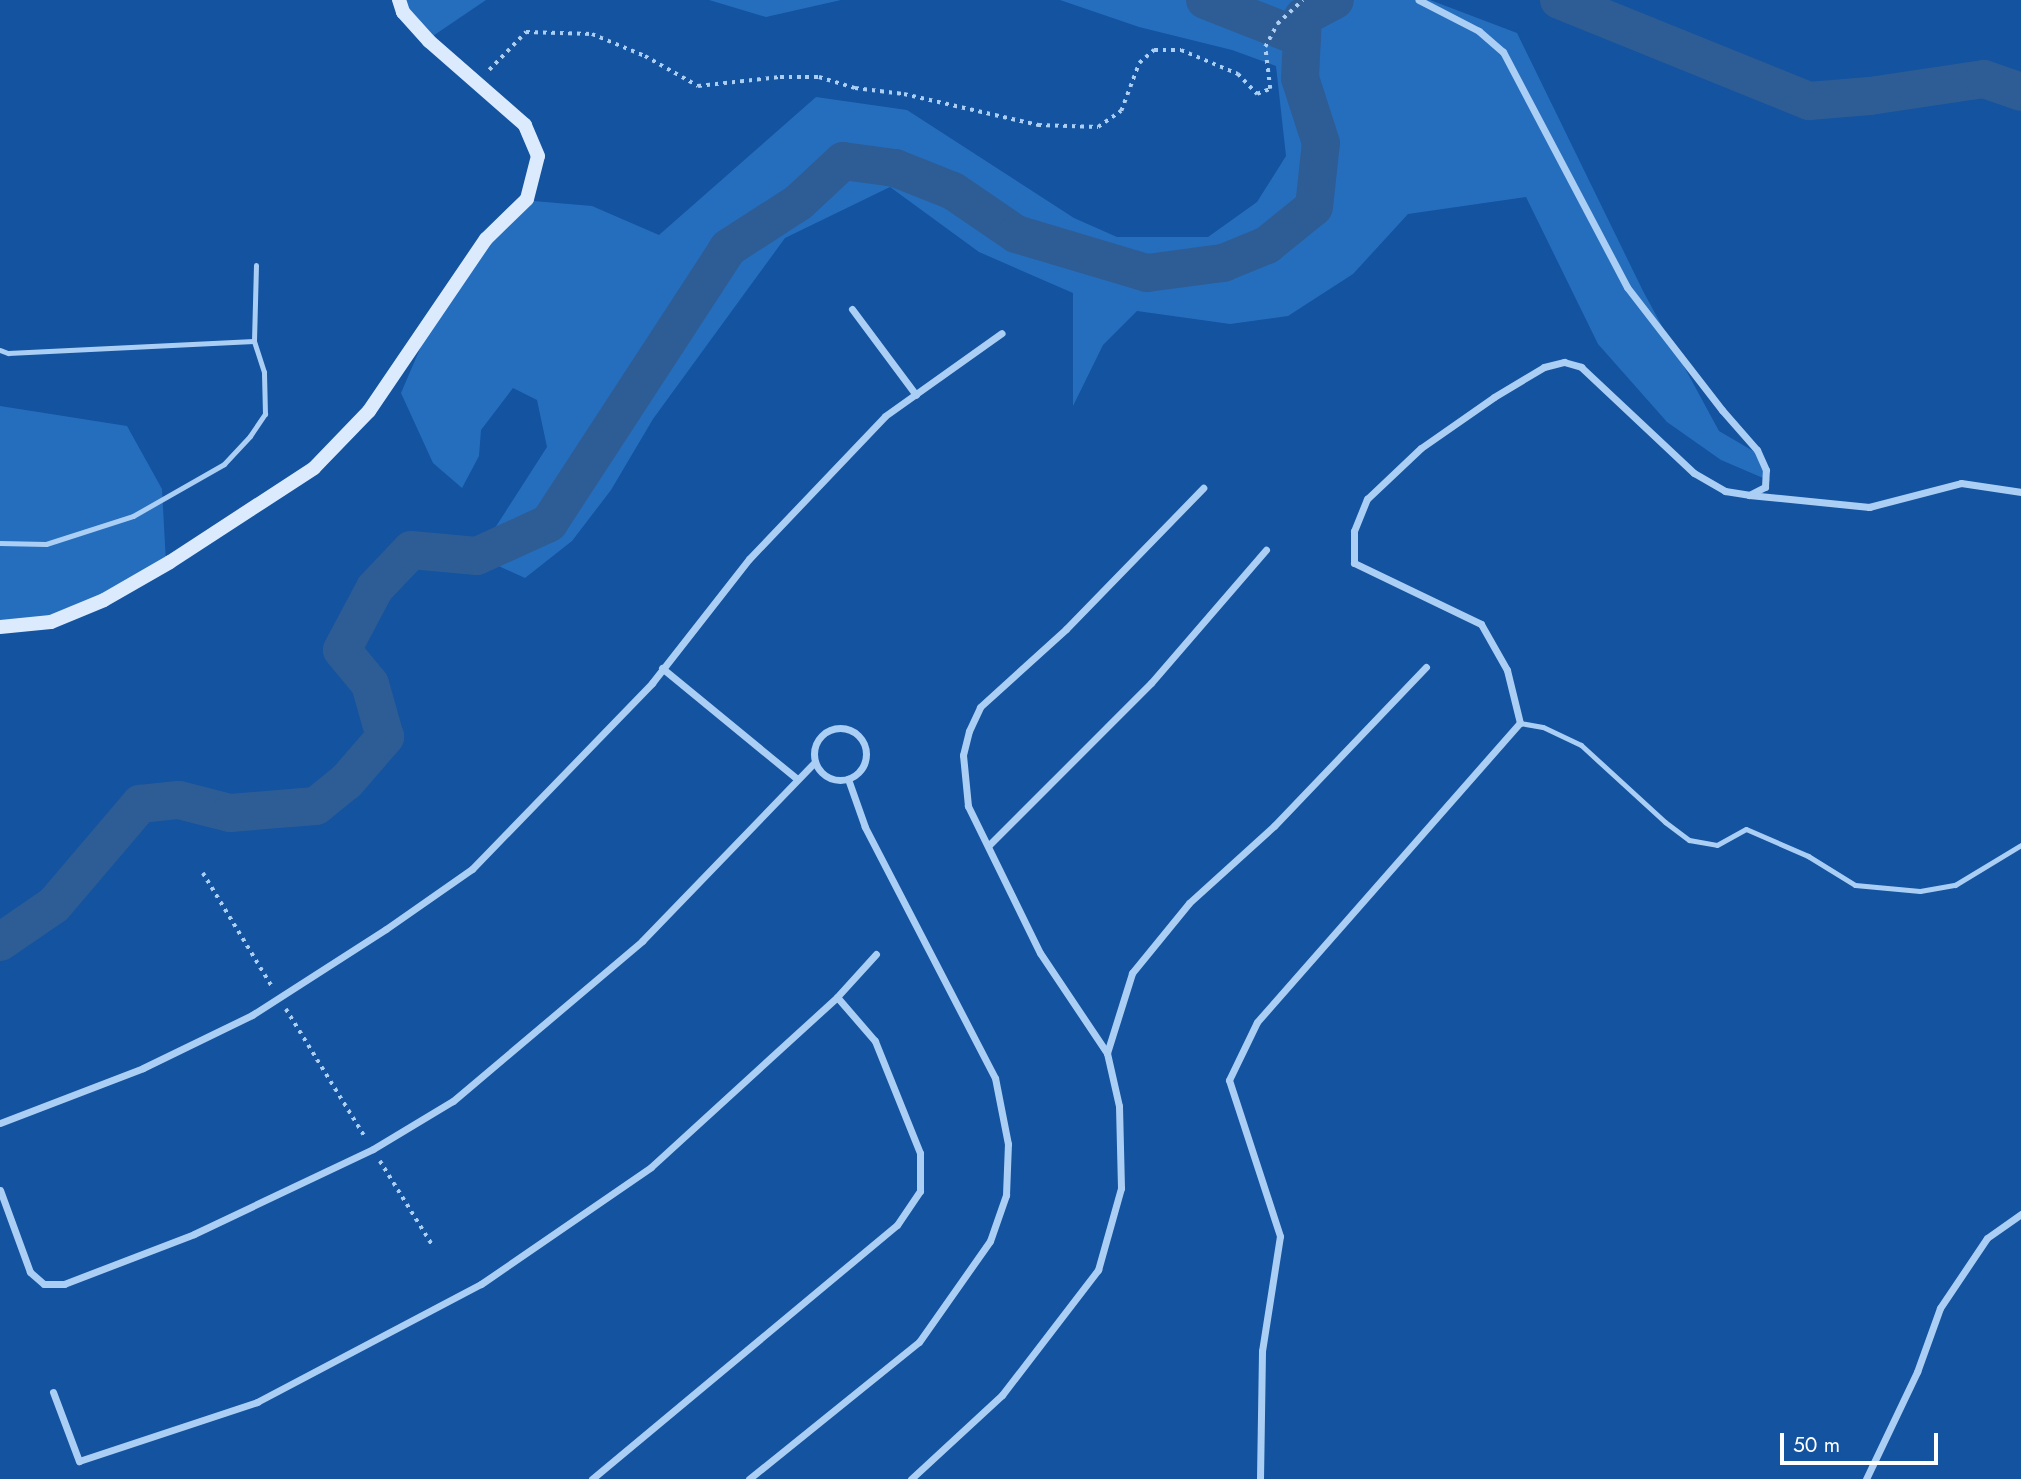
<!DOCTYPE html>
<html>
<head>
<meta charset="utf-8">
<style>
  body { margin:0 }
  #map { position:relative; width:2021px; height:1479px; overflow:hidden; background:#1353a0; font-family:Jost,sans-serif }
  div>[style] { position:absolute }
  .green>* { inset:0; background:#256ebe }
  .river>* { height:38px; margin:-19px; padding:0 19px; transform-origin:19px; border-radius:19px; background:#2e5d95 }
  .path>* { height:3.5px; margin-top:-1.75px; transform-origin:0; background:repeating-linear-gradient(90deg,#abcef5 0 3.5px,transparent 0 8.5px) }
  .lane>* { height:5px; margin:-2.5px; padding:0 2.5px; transform-origin:2.5px; border-radius:2.5px; background:#abcef5 }
  .street>* { height:7px; margin:-3.5px; padding:0 3.5px; transform-origin:3.5px; border-radius:3.5px; background:#abcef5 }
  .street>.ring { margin:-3.5px; padding:0; box-sizing:content-box; background:none; border:7px solid #abcef5; border-radius:50% }
  .secondary>* { height:14px; margin:-7px; padding:0 7px; transform-origin:7px; border-radius:7px; background:#dbebfd }
  span { translate:-50% -50%; white-space:nowrap; text-align:center; line-height:1.15; -webkit-text-stroke:7px #1353a0; paint-order:stroke }
  .scale { position:absolute; left:1780px; top:1433px; width:158px; height:32px; box-sizing:border-box; border:4px solid #fff; border-top:0; padding-left:9px; font-size:21px; line-height:24px; white-space:nowrap; color:#fff; -webkit-text-stroke:5px #1353a0; paint-order:stroke }
</style>
</head>
<body>
<div id="map">
  <div class="green">
    <i style="clip-path:polygon(394px 0,486px 0,424px 42px)"></i>
    <i style="clip-path:polygon(709px 0,841px 0,766px 17px)"></i>
    <i style="clip-path:polygon(1060px 0,1430px 0,1517px 33px,1643px 291px,1719px 431px,1760px 455px,1770px 481px,1721px 460px,1667px 422px,1598px 344px,1526px 197px,1408px 214px,1353px 274px,1288px 316px,1230px 324px,1137px 311px,1103px 345px,1073px 406px,1073px 293px,979px 252px,890px 187px,785px 238px,653px 419px,611px 490px,572px 541px,525px 578px,477px 556px,547px 447px,537px 400px,513px 388px,481px 430px,479px 456px,462px 488px,433px 463px,401px 393px,443px 295px,522px 200px,592px 206px,659px 235px,816px 97px,907px 110px,1074px 218px,1117px 237px,1208px 237px,1257px 202px,1286px 156px,1276px 66px,1232px 50px,1139px 27px)"></i>
    <i style="clip-path:polygon(0 406px,127px 426px,162px 489px,166px 563px,46px 623px,0 628px)"></i>
  </div>
  <div class="river">
    <i style="left:1205px;top:0;width:104px;rotate:21.4deg"></i>
    <i style="left:1559px;top:0;width:270px;rotate:22deg"></i>
    <i style="left:1809px;top:101px;width:61px;rotate:-4.7deg"></i>
    <i style="left:1870px;top:96px;width:115px;rotate:-8.5deg"></i>
    <i style="left:1984px;top:79px;width:39px;rotate:19deg"></i>
    <i style="left:0;top:942px;width:65px;rotate:-34.4deg"></i>
    <i style="left:54px;top:905px;width:133px;rotate:-49.6deg"></i>
    <i style="left:140px;top:804px;width:39px;rotate:-6deg"></i>
    <i style="left:179px;top:800px;width:53px;rotate:14.3deg"></i>
    <i style="left:230px;top:813px;width:86px;rotate:-4.7deg"></i>
    <i style="left:316px;top:806px;width:38px;rotate:-39deg"></i>
    <i style="left:346px;top:782px;width:60px;rotate:-49.1deg"></i>
    <i style="left:385px;top:737px;width:55px;rotate:-105.8deg"></i>
    <i style="left:370px;top:684px;width:44px;rotate:-129.5deg"></i>
    <i style="left:342px;top:650px;width:70px;rotate:-62deg"></i>
    <i style="left:375px;top:588px;width:52px;rotate:-46.5deg"></i>
    <i style="left:411px;top:550px;width:66px;rotate:5.2deg"></i>
    <i style="left:477px;top:556px;width:79px;rotate:-24.6deg"></i>
    <i style="left:549px;top:523px;width:328px;rotate:-56.9deg"></i>
    <i style="left:728px;top:248px;width:85px;rotate:-32.9deg"></i>
    <i style="left:799px;top:202px;width:60px;rotate:-43deg"></i>
    <i style="left:843px;top:161px;width:52px;rotate:7.7deg"></i>
    <i style="left:895px;top:168px;width:62px;rotate:21.6deg"></i>
    <i style="left:953px;top:191px;width:76px;rotate:34.3deg"></i>
    <i style="left:1016px;top:234px;width:137px;rotate:16.6deg"></i>
    <i style="left:1147px;top:273px;width:77px;rotate:-7.5deg"></i>
    <i style="left:1223px;top:263px;width:48px;rotate:-22.2deg"></i>
    <i style="left:1267px;top:245px;width:60px;rotate:-39deg"></i>
    <i style="left:1314px;top:207px;width:64px;rotate:-83.8deg"></i>
    <i style="left:1321px;top:143px;width:68px;rotate:-107.9deg"></i>
    <i style="left:1300px;top:78px;width:61px;rotate:-87.2deg"></i>
    <i style="left:1303px;top:17px;width:36px;rotate:-28deg"></i>
  </div>
  <div class="path">
    <i style="left:489px;top:70px;width:53px;rotate:-45.8deg"></i>
    <i style="left:526px;top:32px;width:66px;rotate:1.7deg"></i>
    <i style="left:592px;top:34px;width:57px;rotate:22.5deg"></i>
    <i style="left:645px;top:56px;width:61px;rotate:29.5deg"></i>
    <i style="left:698px;top:86px;width:82px;rotate:-6.3deg"></i>
    <i style="left:780px;top:77px;width:39px"></i>
    <i style="left:819px;top:77px;width:38px;rotate:17deg"></i>
    <i style="left:855px;top:88px;width:49px;rotate:7deg"></i>
    <i style="left:904px;top:94px;width:138px;rotate:13deg"></i>
    <i style="left:1038px;top:125px;width:60px;rotate:1.9deg"></i>
    <i style="left:1098px;top:127px;width:28px;rotate:-35deg"></i>
    <i style="left:1121px;top:111px;width:51px;rotate:-69.4deg"></i>
    <i style="left:1139px;top:63px;width:20px;rotate:-41deg"></i>
    <i style="left:1154px;top:50px;width:27px"></i>
    <i style="left:1181px;top:50px;width:62px;rotate:22.8deg"></i>
    <i style="left:1238px;top:74px;width:28px;rotate:46deg"></i>
    <i style="left:1257px;top:94px;width:14px;rotate:-21deg"></i>
    <i style="left:1270px;top:89px;width:42px;rotate:-96.8deg"></i>
    <i style="left:1265px;top:47px;width:26px;rotate:-62deg"></i>
    <i style="left:1277px;top:24px;width:35px;rotate:-43deg"></i>
    <i style="left:203px;top:873px;width:135px;rotate:58.7deg"></i>
    <i style="left:286px;top:1009px;width:150px;rotate:58.3deg"></i>
    <i style="left:380px;top:1161px;width:100px;rotate:58.1deg"></i>
  </div>
  <div class="lane">
    <i style="left:0;top:350px;width:9px;rotate:21deg"></i>
    <i style="left:8px;top:353px;width:246px;rotate:-2.8deg"></i>
    <i style="left:0;top:543px;width:46px;rotate:1.2deg"></i>
    <i style="left:46px;top:544px;width:91px;rotate:-17.8deg"></i>
    <i style="left:133px;top:516px;width:105px;rotate:-29.7deg"></i>
    <i style="left:224px;top:464px;width:38px;rotate:-47deg"></i>
    <i style="left:250px;top:436px;width:27px;rotate:-56deg"></i>
    <i style="left:265px;top:414px;width:42px;rotate:-91.4deg"></i>
    <i style="left:264px;top:372px;width:33px;rotate:-108deg"></i>
    <i style="left:254px;top:341px;width:76px;rotate:-88.5deg"></i>
    <i style="left:1520px;top:723px;width:23px;rotate:10deg"></i>
    <i style="left:1543px;top:727px;width:42px;rotate:25.3deg"></i>
    <i style="left:1581px;top:745px;width:114px;rotate:42.5deg"></i>
    <i style="left:1665px;top:822px;width:30px;rotate:37deg"></i>
    <i style="left:1689px;top:840px;width:28px;rotate:10deg"></i>
    <i style="left:1717px;top:845px;width:33px;rotate:-29deg"></i>
    <i style="left:1746px;top:829px;width:68px;rotate:23.5deg"></i>
    <i style="left:1808px;top:856px;width:55px;rotate:31.7deg"></i>
    <i style="left:1855px;top:885px;width:65px;rotate:5.3deg"></i>
    <i style="left:1920px;top:891px;width:36px;rotate:-10deg"></i>
    <i style="left:1955px;top:885px;width:77px;rotate:-31.2deg"></i>
  </div>
  <div class="street">
    <i style="left:852px;top:309px;width:107px;rotate:53.3deg"></i>
    <i style="left:1749px;top:495px;width:121px;rotate:5.7deg"></i>
    <i style="left:1869px;top:507px;width:95px;rotate:-14.6deg"></i>
    <i style="left:1961px;top:483px;width:61px;rotate:8.5deg"></i>
    <i style="left:662px;top:668px;width:175px;rotate:39.4deg"></i>
    <i class="ring" style="left:814px;top:728px;width:45px;height:45px"></i>
    <i style="left:989px;top:845px;width:229px;rotate:-45deg"></i>
    <i style="left:1151px;top:683px;width:176px;rotate:-49.2deg"></i>
    <i style="left:1107px;top:1053px;width:84px;rotate:-72.6deg"></i>
    <i style="left:1132px;top:973px;width:90px;rotate:-50.8deg"></i>
    <i style="left:1189px;top:903px;width:115px;rotate:-42.2deg"></i>
    <i style="left:1274px;top:826px;width:220px;rotate:-46.3deg"></i>
    <i style="left:0;top:1123px;width:153px;rotate:-21deg"></i>
    <i style="left:143px;top:1068px;width:121px;rotate:-25.9deg"></i>
    <i style="left:252px;top:1015px;width:159px;rotate:-32.7deg"></i>
    <i style="left:386px;top:929px;width:105px;rotate:-34.9deg"></i>
    <i style="left:472px;top:869px;width:259px;rotate:-45.9deg"></i>
    <i style="left:652px;top:683px;width:157px;rotate:-52deg"></i>
    <i style="left:749px;top:559px;width:197px;rotate:-46.4deg"></i>
    <i style="left:885px;top:416px;width:143px;rotate:-35.4deg"></i>
    <i style="left:0;top:1190px;width:87px;rotate:69.9deg"></i>
    <i style="left:30px;top:1272px;width:18px;rotate:41deg"></i>
    <i style="left:44px;top:1284px;width:20px"></i>
    <i style="left:64px;top:1284px;width:139px;rotate:-21deg"></i>
    <i style="left:194px;top:1234px;width:198px;rotate:-25.4deg"></i>
    <i style="left:373px;top:1149px;width:93px;rotate:-31deg"></i>
    <i style="left:453px;top:1101px;width:248px;rotate:-40.2deg"></i>
    <i style="left:642px;top:941px;width:248px;rotate:-46deg"></i>
    <i style="left:53px;top:1392px;width:74px;rotate:69.4deg"></i>
    <i style="left:79px;top:1461px;width:188px;rotate:-18.3deg"></i>
    <i style="left:257px;top:1402px;width:253px;rotate:-27.8deg"></i>
    <i style="left:481px;top:1284px;width:206px;rotate:-34.5deg"></i>
    <i style="left:651px;top:1167px;width:252px;rotate:-42.4deg"></i>
    <i style="left:837px;top:997px;width:58px;rotate:-47.8deg"></i>
    <i style="left:592px;top:1479px;width:397px;rotate:-39.8deg"></i>
    <i style="left:897px;top:1225px;width:41px;rotate:-55.9deg"></i>
    <i style="left:920px;top:1191px;width:38px;rotate:-90deg"></i>
    <i style="left:920px;top:1153px;width:121px;rotate:-111.9deg"></i>
    <i style="left:875px;top:1041px;width:58px;rotate:-130.8deg"></i>
    <i style="left:749px;top:1479px;width:218px;rotate:-38.9deg"></i>
    <i style="left:919px;top:1342px;width:123px;rotate:-54.9deg"></i>
    <i style="left:990px;top:1241px;width:49px;rotate:-70.8deg"></i>
    <i style="left:1006px;top:1195px;width:51px;rotate:-87.8deg"></i>
    <i style="left:1008px;top:1144px;width:67px;rotate:-101.1deg"></i>
    <i style="left:995px;top:1078px;width:283px;rotate:-117.4deg"></i>
    <i style="left:865px;top:827px;width:51px;rotate:-109.5deg"></i>
    <i style="left:911px;top:1479px;width:124px;rotate:-42.7deg"></i>
    <i style="left:1002px;top:1395px;width:158px;rotate:-52.5deg"></i>
    <i style="left:1098px;top:1270px;width:85px;rotate:-74.3deg"></i>
    <i style="left:1121px;top:1188px;width:82px;rotate:-91.4deg"></i>
    <i style="left:1119px;top:1106px;width:54px;rotate:-102.8deg"></i>
    <i style="left:1107px;top:1053px;width:120px;rotate:-123.8deg"></i>
    <i style="left:1040px;top:953px;width:164px;rotate:-116.1deg"></i>
    <i style="left:968px;top:806px;width:51px;rotate:-95.6deg"></i>
    <i style="left:963px;top:755px;width:25px;rotate:-76deg"></i>
    <i style="left:969px;top:731px;width:26px;rotate:-65deg"></i>
    <i style="left:980px;top:707px;width:116px;rotate:-42.2deg"></i>
    <i style="left:1066px;top:629px;width:197px;rotate:-45.8deg"></i>
    <i style="left:1260px;top:1479px;width:128px;rotate:-89.1deg"></i>
    <i style="left:1262px;top:1351px;width:116px;rotate:-81.1deg"></i>
    <i style="left:1280px;top:1236px;width:164px;rotate:-108.1deg"></i>
    <i style="left:1229px;top:1080px;width:64px;rotate:-64.2deg"></i>
    <i style="left:1257px;top:1022px;width:398px;rotate:-48.7deg"></i>
    <i style="left:1520px;top:723px;width:55px;rotate:-103.8deg"></i>
    <i style="left:1507px;top:670px;width:53px;rotate:-119.5deg"></i>
    <i style="left:1481px;top:624px;width:141px;rotate:-154.3deg"></i>
    <i style="left:1354px;top:563px;width:32px;rotate:-90deg"></i>
    <i style="left:1354px;top:531px;width:35px;rotate:-68deg"></i>
    <i style="left:1367px;top:499px;width:74px;rotate:-43.4deg"></i>
    <i style="left:1421px;top:448px;width:89px;rotate:-34.9deg"></i>
    <i style="left:1494px;top:397px;width:58px;rotate:-31deg"></i>
    <i style="left:1544px;top:367px;width:21px;rotate:-14deg"></i>
    <i style="left:1564px;top:362px;width:18px;rotate:16deg"></i>
    <i style="left:1581px;top:367px;width:155px;rotate:43.2deg"></i>
    <i style="left:1694px;top:473px;width:36px;rotate:30deg"></i>
    <i style="left:1725px;top:491px;width:24px;rotate:9deg"></i>
    <i style="left:1749px;top:495px;width:18px;rotate:-27deg"></i>
    <i style="left:1765px;top:487px;width:17px;rotate:-87deg"></i>
    <i style="left:1766px;top:470px;width:22px;rotate:-114deg"></i>
    <i style="left:1757px;top:450px;width:53px;rotate:-131.2deg"></i>
    <i style="left:1722px;top:410px;width:155px;rotate:-127.7deg"></i>
    <i style="left:1627px;top:287px;width:266px;rotate:-117.8deg"></i>
    <i style="left:1503px;top:52px;width:32px;rotate:-139deg"></i>
    <i style="left:1479px;top:31px;width:68px;rotate:-152.7deg"></i>
    <i style="left:1866px;top:1479px;width:119px;rotate:-64.5deg"></i>
    <i style="left:1917px;top:1372px;width:68px;rotate:-70.2deg"></i>
    <i style="left:1940px;top:1308px;width:84px;rotate:-56.1deg"></i>
    <i style="left:1987px;top:1238px;width:42px;rotate:-35.2deg"></i>
  </div>
  <div class="secondary">
    <i style="left:0;top:627px;width:51px;rotate:-5.6deg"></i>
    <i style="left:51px;top:622px;width:57px;rotate:-22.5deg"></i>
    <i style="left:104px;top:600px;width:76px;rotate:-29.9deg"></i>
    <i style="left:170px;top:562px;width:172px;rotate:-33.1deg"></i>
    <i style="left:314px;top:468px;width:79px;rotate:-46deg"></i>
    <i style="left:369px;top:411px;width:208px;rotate:-55.8deg"></i>
    <i style="left:486px;top:239px;width:57px;rotate:-44.3deg"></i>
    <i style="left:527px;top:199px;width:44px;rotate:-75.7deg"></i>
    <i style="left:538px;top:156px;width:34px;rotate:-113deg"></i>
    <i style="left:525px;top:125px;width:128px;rotate:-138.8deg"></i>
    <i style="left:429px;top:41px;width:39px;rotate:-132deg"></i>
    <i style="left:403px;top:12px;width:13px;rotate:-108deg"></i>
  </div>
  <div class="scale">50 m</div>
</div>
</body>
</html>
